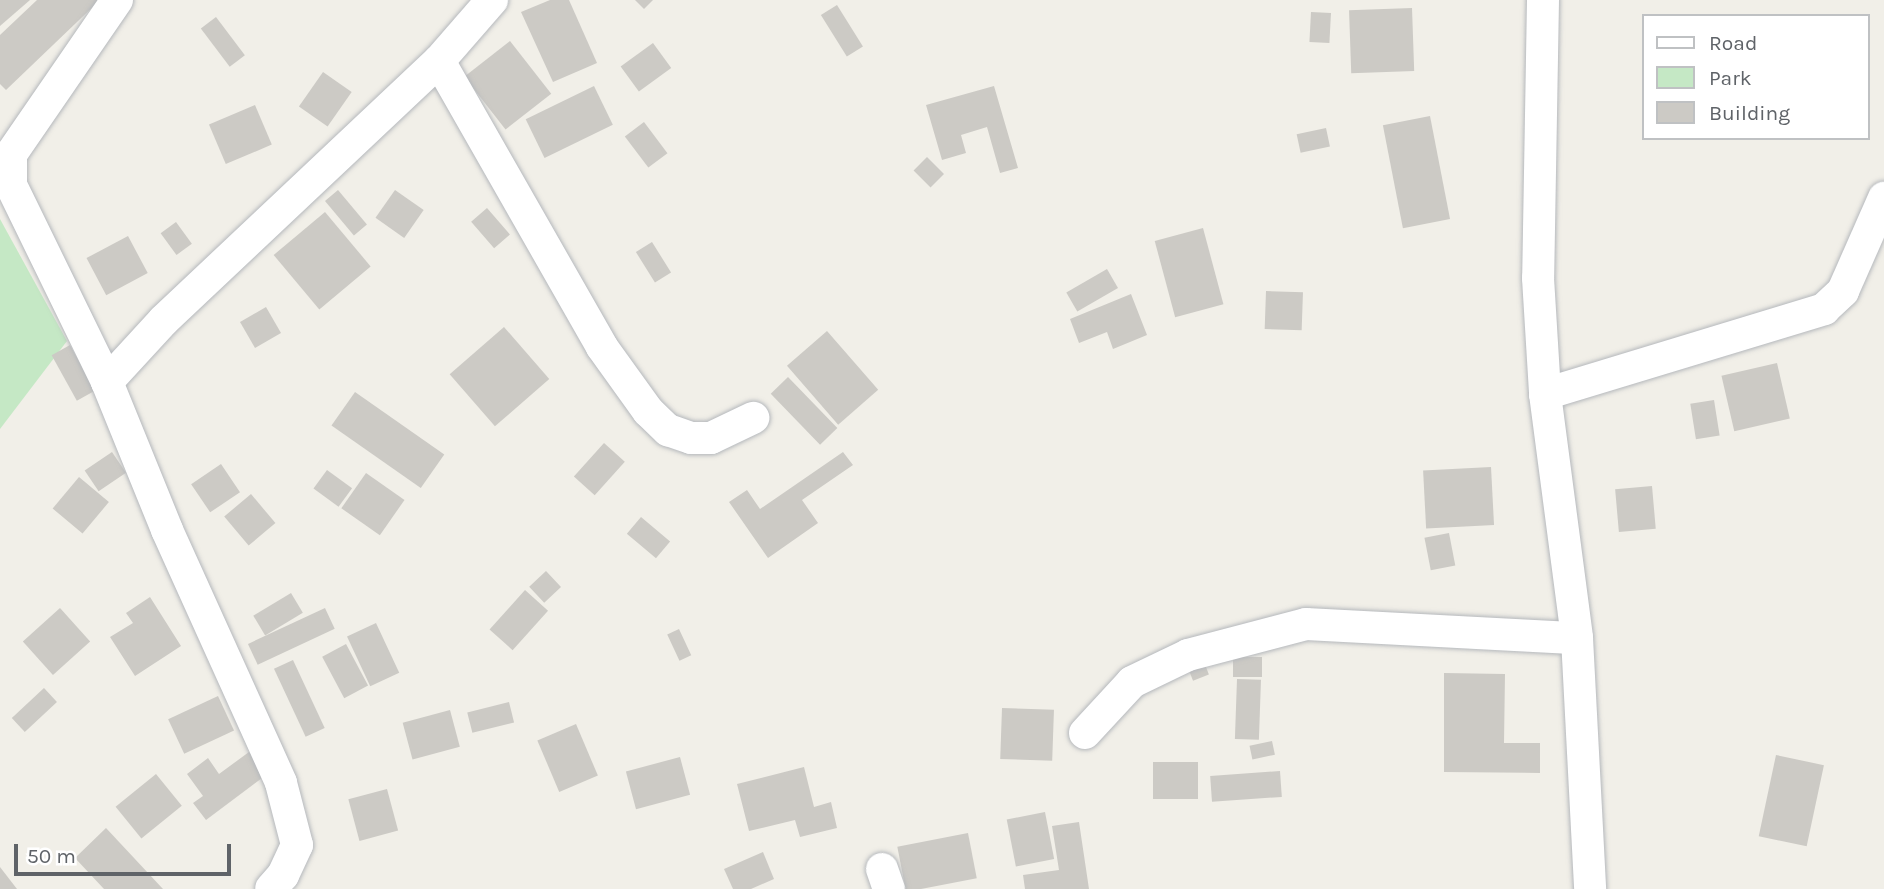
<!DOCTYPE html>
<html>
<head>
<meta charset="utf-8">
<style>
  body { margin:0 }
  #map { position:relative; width:1884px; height:889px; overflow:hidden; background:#f1efe8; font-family:Karla,sans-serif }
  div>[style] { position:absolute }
  .green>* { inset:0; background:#c5e8c5 }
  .building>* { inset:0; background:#cccac5; transform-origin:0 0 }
  .roads { filter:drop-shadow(0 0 2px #b5b8bc) drop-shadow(0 0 2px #b5b8bc) }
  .minor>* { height:32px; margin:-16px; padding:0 16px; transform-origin:16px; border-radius:16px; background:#fff }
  span { translate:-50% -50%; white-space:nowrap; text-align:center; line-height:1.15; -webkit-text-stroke:5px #fff; paint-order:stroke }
  .legend { position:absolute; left:1642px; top:14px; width:228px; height:126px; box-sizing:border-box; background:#fff; border:2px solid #bfc1c3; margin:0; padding:9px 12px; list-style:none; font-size:21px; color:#5f6368 }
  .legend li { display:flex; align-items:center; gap:14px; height:35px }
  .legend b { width:35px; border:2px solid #bfc1c3 }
  .scale { position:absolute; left:14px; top:844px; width:217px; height:32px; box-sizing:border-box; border:4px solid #5f6368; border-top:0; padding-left:9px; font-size:21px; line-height:24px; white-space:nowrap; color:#5f6368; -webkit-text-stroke:5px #fff; paint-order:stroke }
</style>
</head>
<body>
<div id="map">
  <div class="green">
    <i style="clip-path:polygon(0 219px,67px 341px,0 429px)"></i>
  </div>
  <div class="building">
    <i style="clip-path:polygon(0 0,30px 0,0 26px)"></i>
    <i style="clip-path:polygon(37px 0,100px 0,6px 90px,0 84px,0 35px)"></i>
    <i style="clip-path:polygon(550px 0,569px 0,597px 63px,553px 82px,521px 12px)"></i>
    <i style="clip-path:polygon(635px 0,653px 0,644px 9px)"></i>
    <i style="left:837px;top:5px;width:49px;height:19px;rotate:58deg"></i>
    <i style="left:1412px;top:8px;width:63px;height:63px;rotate:88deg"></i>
    <i style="left:1311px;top:12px;width:20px;height:30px;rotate:3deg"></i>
    <i style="left:216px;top:17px;width:48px;height:19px;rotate:53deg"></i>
    <i style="left:510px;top:41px;width:67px;height:58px;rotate:52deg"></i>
    <i style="left:653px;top:43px;width:31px;height:40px;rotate:54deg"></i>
    <i style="left:323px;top:72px;width:35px;height:42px;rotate:35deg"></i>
    <i style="left:594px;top:86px;width:43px;height:76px;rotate:64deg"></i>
    <i style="clip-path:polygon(994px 86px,1018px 168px,1000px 173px,987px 127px,961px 135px,966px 153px,942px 160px,926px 105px)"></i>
    <i style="left:255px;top:105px;width:43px;height:50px;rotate:67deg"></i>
    <i style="left:1430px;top:116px;width:105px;height:48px;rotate:79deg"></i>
    <i style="left:644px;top:122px;width:39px;height:24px;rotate:53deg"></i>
    <i style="left:1326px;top:128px;width:19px;height:30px;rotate:78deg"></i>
    <i style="left:927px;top:157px;width:24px;height:19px;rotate:45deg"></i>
    <i style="left:338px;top:190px;width:45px;height:17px;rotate:50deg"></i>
    <i style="left:395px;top:190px;width:35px;height:34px;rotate:35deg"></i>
    <i style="left:487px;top:208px;width:35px;height:21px;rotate:49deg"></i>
    <i style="left:325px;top:212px;width:71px;height:67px;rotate:50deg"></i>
    <i style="left:176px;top:222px;width:27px;height:19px;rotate:54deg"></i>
    <i style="left:1203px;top:228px;width:79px;height:50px;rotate:75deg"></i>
    <i style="left:128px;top:236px;width:42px;height:47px;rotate:62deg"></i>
    <i style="left:652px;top:242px;width:36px;height:19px;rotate:58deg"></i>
    <i style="left:1107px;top:269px;width:22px;height:47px;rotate:60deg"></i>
    <i style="left:1266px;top:291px;width:37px;height:38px;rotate:2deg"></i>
    <i style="clip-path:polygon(1131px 294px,1147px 335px,1113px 349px,1107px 332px,1079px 343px,1070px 319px)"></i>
    <i style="left:266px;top:307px;width:30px;height:30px;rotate:60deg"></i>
    <i style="left:504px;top:327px;width:69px;height:72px;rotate:49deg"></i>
    <i style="left:827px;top:331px;width:78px;height:53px;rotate:49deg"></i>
    <i style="left:70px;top:345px;width:52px;height:21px;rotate:61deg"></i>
    <i style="left:1777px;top:363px;width:57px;height:57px;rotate:77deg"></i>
    <i style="left:788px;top:377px;width:71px;height:24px;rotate:46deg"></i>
    <i style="left:355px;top:392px;width:109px;height:41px;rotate:35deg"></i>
    <i style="left:1714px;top:400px;width:36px;height:24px;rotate:81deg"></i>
    <i style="left:604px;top:443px;width:28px;height:45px;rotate:42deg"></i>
    <i style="left:112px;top:452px;width:25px;height:33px;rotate:56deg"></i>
    <i style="clip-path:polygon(843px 452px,853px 465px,802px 500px,818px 523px,768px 558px,729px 502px,747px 490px,760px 509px)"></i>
    <i style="left:221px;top:464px;width:34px;height:36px;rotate:56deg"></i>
    <i style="left:1491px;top:467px;width:58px;height:68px;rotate:87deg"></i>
    <i style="left:327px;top:470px;width:31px;height:23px;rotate:36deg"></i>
    <i style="left:366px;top:473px;width:47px;height:43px;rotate:35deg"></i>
    <i style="left:79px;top:477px;width:39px;height:41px;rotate:40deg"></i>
    <i style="left:1652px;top:486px;width:43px;height:37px;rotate:85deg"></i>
    <i style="left:251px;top:494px;width:38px;height:35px;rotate:50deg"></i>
    <i style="left:641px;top:517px;width:38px;height:22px;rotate:40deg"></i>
    <i style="left:1449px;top:533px;width:33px;height:25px;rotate:79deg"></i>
    <i style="left:546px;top:571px;width:22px;height:23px;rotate:47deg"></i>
    <i style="left:525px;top:590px;width:31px;height:53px;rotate:42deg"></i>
    <i style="left:291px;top:593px;width:23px;height:44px;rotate:59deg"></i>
    <i style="clip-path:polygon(150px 597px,181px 646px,135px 676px,110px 637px,133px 623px,126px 613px)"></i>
    <i style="left:60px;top:608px;width:45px;height:50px;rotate:48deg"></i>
    <i style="left:325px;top:608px;width:23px;height:85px;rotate:65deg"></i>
    <i style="left:376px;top:623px;width:55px;height:32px;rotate:65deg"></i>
    <i style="left:679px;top:629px;width:29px;height:13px;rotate:65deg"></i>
    <i style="left:346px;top:644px;width:47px;height:27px;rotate:62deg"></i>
    <i style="left:1201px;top:654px;width:22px;height:17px;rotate:69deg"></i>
    <i style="left:1233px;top:657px;width:29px;height:20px"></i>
    <i style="left:293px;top:660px;width:75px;height:21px;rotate:65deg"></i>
    <i style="clip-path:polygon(1444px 673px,1505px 674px,1504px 743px,1540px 743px,1540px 773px,1444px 772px)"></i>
    <i style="left:1237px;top:679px;width:24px;height:60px;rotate:2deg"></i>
    <i style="left:44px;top:688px;width:19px;height:44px;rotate:47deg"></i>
    <i style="left:218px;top:696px;width:38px;height:55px;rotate:65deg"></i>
    <i style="left:509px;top:702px;width:21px;height:43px;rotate:76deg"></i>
    <i style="left:1002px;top:708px;width:52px;height:51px;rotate:2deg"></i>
    <i style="left:450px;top:710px;width:38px;height:49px;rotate:75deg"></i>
    <i style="left:576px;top:724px;width:56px;height:42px;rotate:67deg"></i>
    <i style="left:1272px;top:741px;width:14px;height:23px;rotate:78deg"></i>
    <i style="clip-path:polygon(249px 752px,266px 775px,206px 820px,193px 803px,203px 796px,187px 774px,208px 758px,219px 774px)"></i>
    <i style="left:1776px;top:755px;width:49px;height:83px;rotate:12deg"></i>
    <i style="left:680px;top:757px;width:39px;height:56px;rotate:75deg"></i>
    <i style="left:1153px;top:762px;width:45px;height:37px"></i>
    <i style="clip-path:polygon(804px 767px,814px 807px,831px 802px,837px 828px,800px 837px,795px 820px,749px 831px,737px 784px)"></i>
    <i style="left:1280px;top:771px;width:26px;height:70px;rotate:86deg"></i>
    <i style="left:156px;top:774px;width:41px;height:52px;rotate:51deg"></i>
    <i style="left:387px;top:789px;width:43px;height:40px;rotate:75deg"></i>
    <i style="left:1045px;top:812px;width:48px;height:39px;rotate:79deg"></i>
    <i style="clip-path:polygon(1079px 822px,1089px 889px,1025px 889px,1023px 875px,1059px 870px,1052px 826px)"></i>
    <i style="clip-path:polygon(106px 828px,163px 889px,104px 889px,75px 858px)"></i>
    <i style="left:968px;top:833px;width:46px;height:72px;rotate:79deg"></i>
    <i style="clip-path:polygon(763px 852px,774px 879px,751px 889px,733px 889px,724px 869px)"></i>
    <i style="clip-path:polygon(0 867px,17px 889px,0 889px)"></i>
  </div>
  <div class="roads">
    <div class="minor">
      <i style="left:117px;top:0;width:187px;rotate:124.5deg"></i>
      <i style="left:11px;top:154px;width:31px;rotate:90deg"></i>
      <i style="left:11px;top:185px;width:219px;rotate:64deg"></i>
      <i style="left:107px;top:382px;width:160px;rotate:67.9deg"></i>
      <i style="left:167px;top:530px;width:277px;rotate:65.7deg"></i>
      <i style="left:281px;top:783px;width:64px;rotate:75.5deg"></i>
      <i style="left:297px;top:845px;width:33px;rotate:115deg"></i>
      <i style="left:283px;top:875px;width:18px;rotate:131deg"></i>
      <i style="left:1543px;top:0;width:278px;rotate:91deg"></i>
      <i style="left:1538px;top:278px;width:116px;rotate:86.5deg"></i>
      <i style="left:1545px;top:394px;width:246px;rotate:82.5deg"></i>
      <i style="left:1577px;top:638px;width:251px;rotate:87deg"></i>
      <i style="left:439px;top:61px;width:329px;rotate:60.3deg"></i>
      <i style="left:602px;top:347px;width:79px;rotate:54.3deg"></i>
      <i style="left:648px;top:411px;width:28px;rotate:44deg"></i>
      <i style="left:668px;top:430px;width:24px;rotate:19deg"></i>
      <i style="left:691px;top:438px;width:20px"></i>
      <i style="left:711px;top:438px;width:47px;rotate:-25.5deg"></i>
      <i style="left:107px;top:382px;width:84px;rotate:-47.4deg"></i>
      <i style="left:164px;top:320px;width:378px;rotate:-43.3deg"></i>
      <i style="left:439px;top:61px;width:81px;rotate:-49deg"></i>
      <i style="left:1545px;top:394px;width:292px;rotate:-16.9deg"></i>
      <i style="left:1824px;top:309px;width:26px;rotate:-43deg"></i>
      <i style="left:1843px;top:291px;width:102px;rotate:-66.2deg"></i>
      <i style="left:1085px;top:733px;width:69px;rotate:-47.3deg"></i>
      <i style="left:1132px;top:682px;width:62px;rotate:-25.7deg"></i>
      <i style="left:1188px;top:655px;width:122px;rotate:-14.7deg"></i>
      <i style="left:1306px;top:624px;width:271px;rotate:3deg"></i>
      <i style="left:882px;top:869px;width:21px;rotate:71deg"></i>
    </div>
  </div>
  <ul class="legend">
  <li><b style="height:9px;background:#fff"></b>Road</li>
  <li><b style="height:19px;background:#c5e8c5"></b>Park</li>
  <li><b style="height:19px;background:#cccac5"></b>Building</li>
  </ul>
  <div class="scale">50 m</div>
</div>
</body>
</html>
